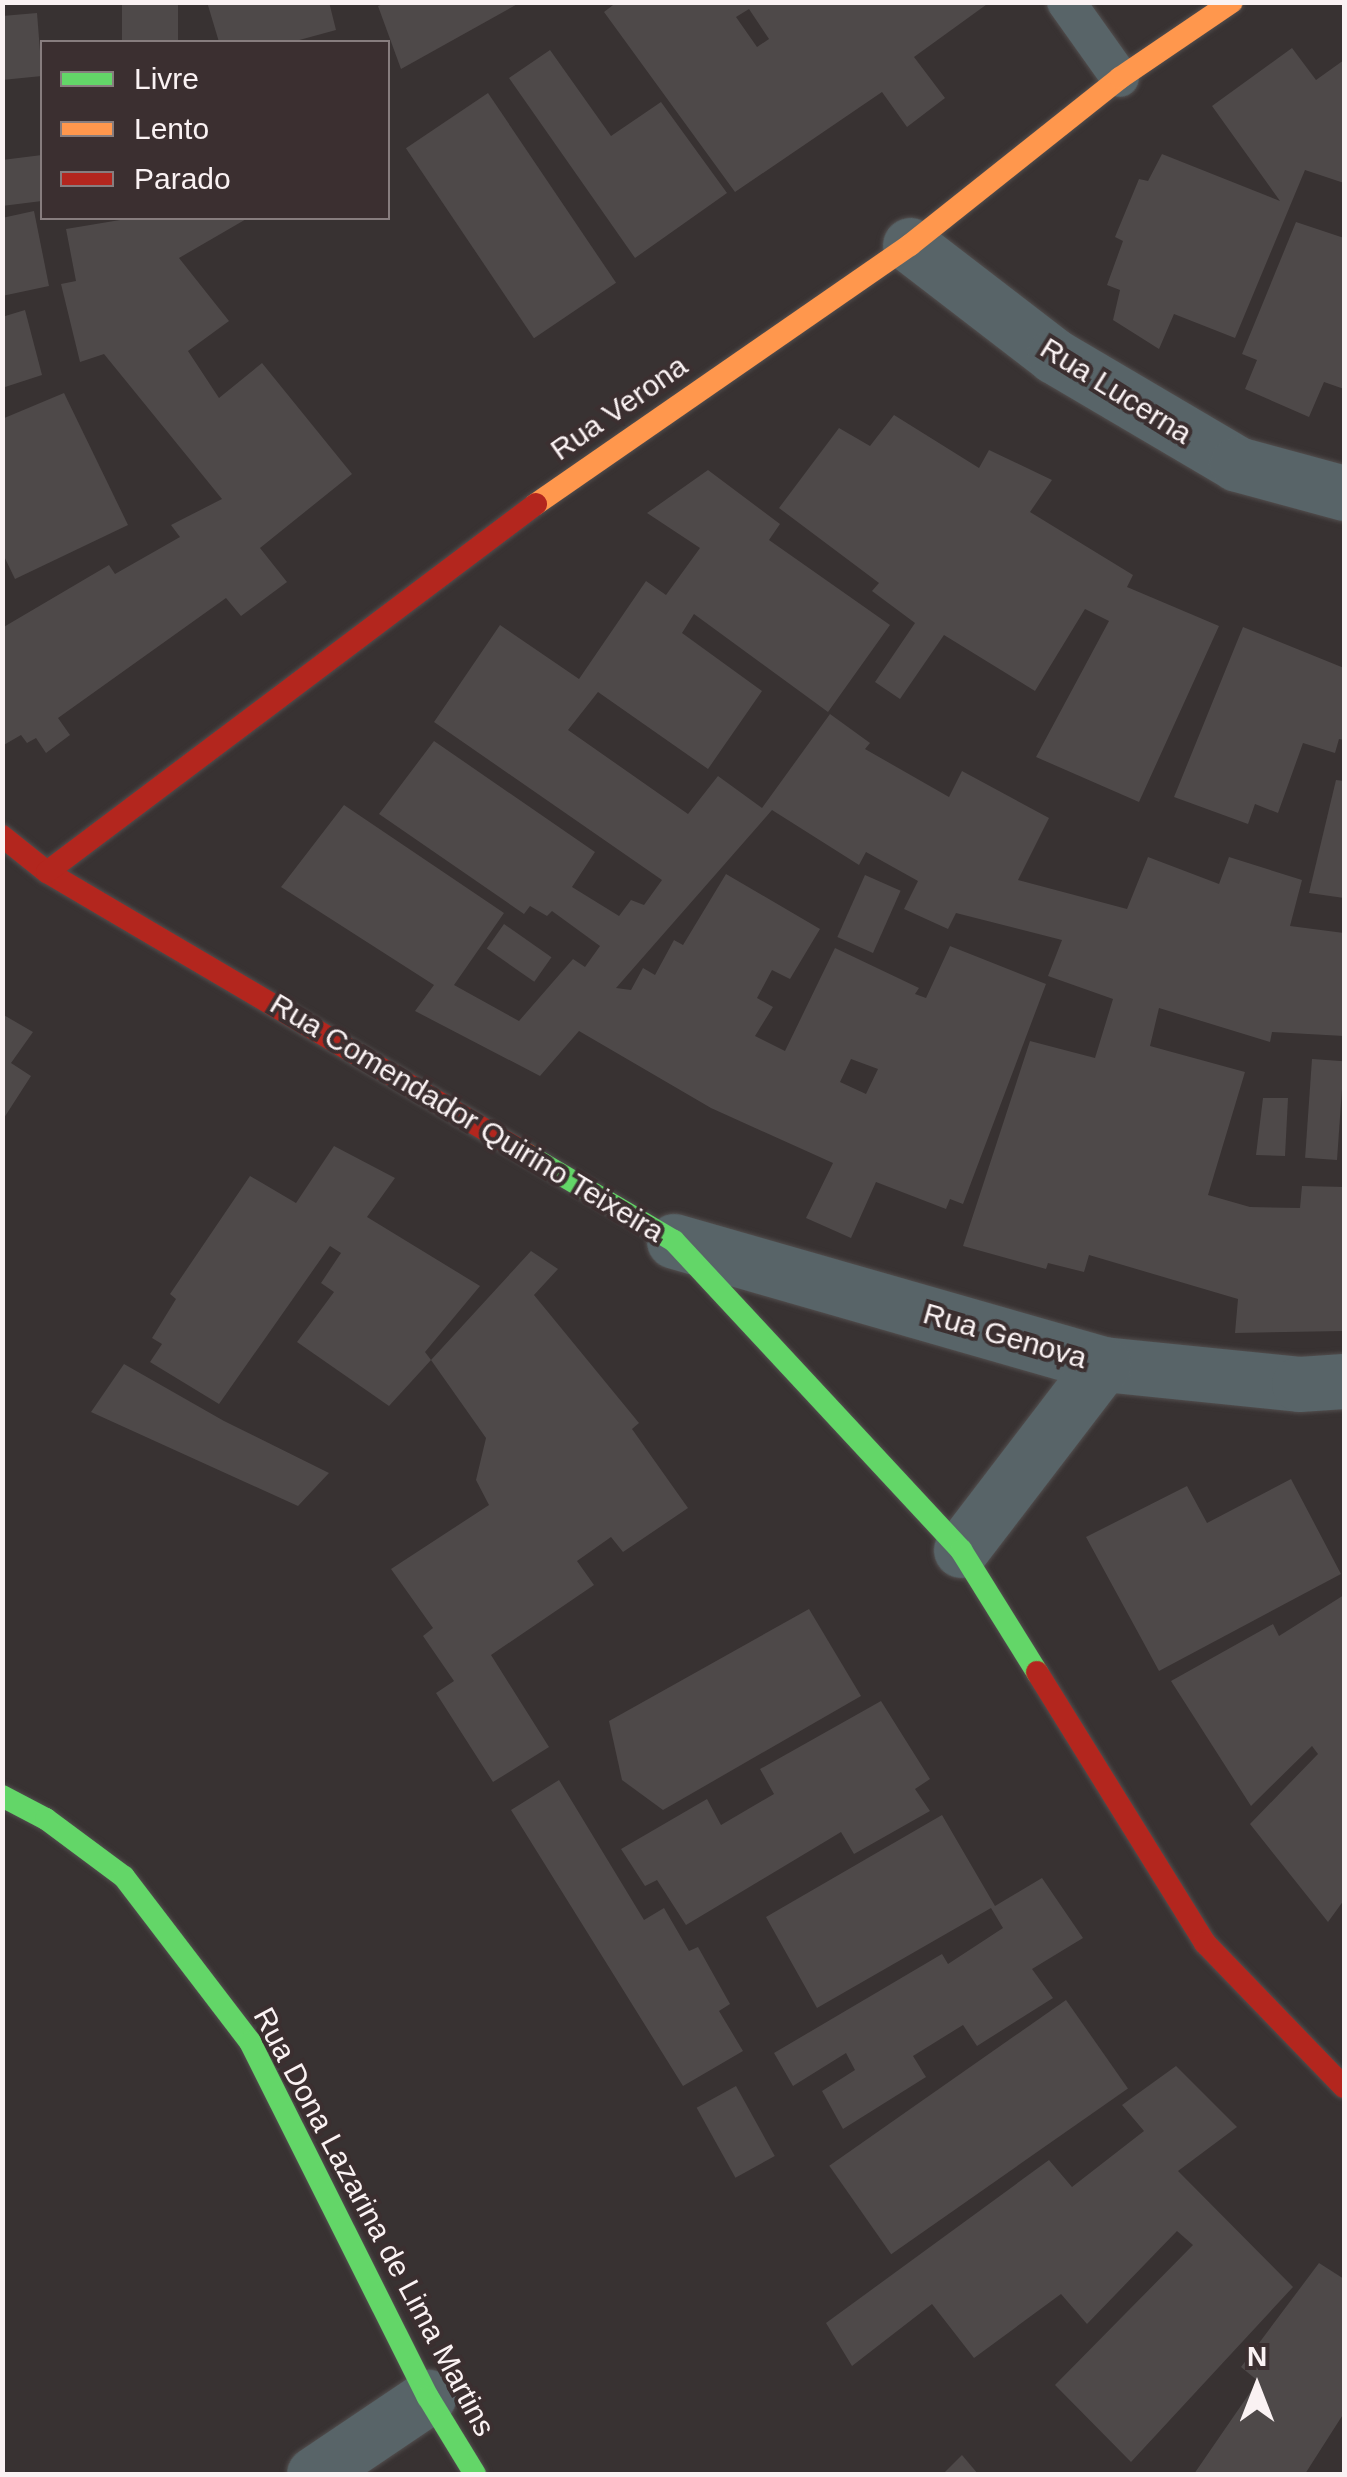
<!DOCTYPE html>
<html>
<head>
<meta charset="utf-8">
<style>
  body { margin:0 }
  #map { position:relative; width:1347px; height:2477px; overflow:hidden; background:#383232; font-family:Helvetica,sans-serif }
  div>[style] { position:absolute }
  .building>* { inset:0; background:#4e4949; transform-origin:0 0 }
  .roads { filter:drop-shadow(0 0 2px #524e4e) drop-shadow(0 0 2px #524e4e) }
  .lane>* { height:38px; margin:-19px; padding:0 19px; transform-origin:19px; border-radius:19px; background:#586468 }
  .street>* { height:55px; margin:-27.5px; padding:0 27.5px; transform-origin:27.5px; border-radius:27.5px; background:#586468 }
  .fast>* { height:22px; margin:-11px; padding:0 11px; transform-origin:11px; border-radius:11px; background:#63d668 }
  .slow>* { height:22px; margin:-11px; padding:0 11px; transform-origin:11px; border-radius:11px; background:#ff974d }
  .jam>* { height:22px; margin:-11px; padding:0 11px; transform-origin:11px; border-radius:11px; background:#b3261e }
  span { translate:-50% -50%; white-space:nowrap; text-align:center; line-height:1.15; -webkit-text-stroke:8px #3b2f30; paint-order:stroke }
  .street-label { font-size:30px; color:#faf2f3 }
  .frame { position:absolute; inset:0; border:5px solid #faf2f3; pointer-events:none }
  .legend { position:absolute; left:40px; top:40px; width:350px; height:180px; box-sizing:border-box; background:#3b2f30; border:2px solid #877d7e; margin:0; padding:12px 18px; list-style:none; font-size:30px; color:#faf2f3 }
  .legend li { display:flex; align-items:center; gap:20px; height:50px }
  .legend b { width:50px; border:2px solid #877d7e }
  .north { position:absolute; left:1207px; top:2337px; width:100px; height:100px; -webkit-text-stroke:8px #3b2f30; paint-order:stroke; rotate:0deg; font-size:28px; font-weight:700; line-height:40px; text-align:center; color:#faf2f3 }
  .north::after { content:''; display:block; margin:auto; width:35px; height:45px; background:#faf2f3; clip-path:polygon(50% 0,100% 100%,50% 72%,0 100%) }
</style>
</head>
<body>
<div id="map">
  <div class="building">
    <i style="left:122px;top:2px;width:56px;height:40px"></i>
    <i style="clip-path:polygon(207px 2px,329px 2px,336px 30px,292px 42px,219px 42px)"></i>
    <i style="clip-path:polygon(388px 2px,521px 2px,401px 69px,378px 6px)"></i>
    <i style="clip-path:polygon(evenodd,617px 2px,990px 2px,914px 57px,945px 98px,907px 127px,882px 92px,735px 192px,604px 12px,617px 2px,749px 9px,769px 39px,757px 47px,736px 17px,749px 9px)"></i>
    <i style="clip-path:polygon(37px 13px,42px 76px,2px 80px,2px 16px)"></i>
    <i style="clip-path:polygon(1292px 48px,1316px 80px,1344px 60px,1344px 183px,1305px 170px,1235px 338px,1174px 314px,1159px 349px,1113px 320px,1120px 290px,1107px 285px,1123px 241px,1115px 237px,1139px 179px,1148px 181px,1162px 154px,1280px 201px,1212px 106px)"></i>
    <i style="clip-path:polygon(550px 50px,611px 136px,661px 102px,727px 193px,635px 258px,509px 78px)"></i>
    <i style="left:488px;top:93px;width:229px;height:99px;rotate:56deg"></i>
    <i style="clip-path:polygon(42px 155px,42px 201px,2px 206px,2px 160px)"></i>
    <i style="clip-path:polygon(34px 211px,49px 286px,2px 296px,2px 218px)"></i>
    <i style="clip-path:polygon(132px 218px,248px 218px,179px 258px,229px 321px,188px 351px,219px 398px,262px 363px,352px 474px,260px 548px,287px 582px,241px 616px,226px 598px,58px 718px,70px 735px,46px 753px,36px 738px,27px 743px,21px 735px,2px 746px,2px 628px,109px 565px,115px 574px,180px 537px,171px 525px,222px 499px,104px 354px,80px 362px,61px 284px,76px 281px,66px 229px)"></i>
    <i style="clip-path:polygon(1296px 222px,1344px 238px,1344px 389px,1324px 382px,1309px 417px,1245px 389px,1257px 360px,1242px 354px)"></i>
    <i style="clip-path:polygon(25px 310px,42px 375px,2px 388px,2px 317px)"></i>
    <i style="clip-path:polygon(64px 393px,128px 525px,15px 579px,2px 552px,2px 419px)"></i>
    <i style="clip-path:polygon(894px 415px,979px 468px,989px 450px,1052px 480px,1030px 512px,1133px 575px,1127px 587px,1219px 626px,1139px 802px,1036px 757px,1109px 621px,1085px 609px,1035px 691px,944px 635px,900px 699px,875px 682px,915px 623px,872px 591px,879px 583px,779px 508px,839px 428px,870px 446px)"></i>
    <i style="clip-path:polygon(evenodd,708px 470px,780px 524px,769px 540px,890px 625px,828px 712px,694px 614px,682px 633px,762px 691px,708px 769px,598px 692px,568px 730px,688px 814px,718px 776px,762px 808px,830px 714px,870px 743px,865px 749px,949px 797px,962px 771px,1049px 818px,1018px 880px,1127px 909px,1148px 857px,1219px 884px,1229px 857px,1302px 880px,1290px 926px,1344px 933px,1344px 1036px,1272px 1032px,1270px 1042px,1159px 1008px,1150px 1046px,1245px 1072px,1208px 1195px,1250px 1207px,1300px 1208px,1302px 1186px,1344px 1187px,1344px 1331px,1235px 1333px,1238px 1299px,1089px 1255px,1084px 1272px,1048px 1263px,1046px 1269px,963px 1246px,1030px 1041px,1095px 1058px,1113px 999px,1048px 976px,1062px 940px,956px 913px,948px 929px,904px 909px,918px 881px,866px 852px,859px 865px,772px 810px,616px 988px,631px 990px,643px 968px,655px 975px,674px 940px,683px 945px,726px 874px,820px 929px,790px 979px,772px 970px,757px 998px,773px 1007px,755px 1036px,785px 1051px,835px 948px,919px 988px,915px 994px,926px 998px,950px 946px,1046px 984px,963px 1204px,950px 1199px,946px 1209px,876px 1182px,851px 1238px,806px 1218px,833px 1163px,711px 1108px,579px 1031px,540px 1076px,415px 1011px,434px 985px,281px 887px,344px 805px,504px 913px,454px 985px,519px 1021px,573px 959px,585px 967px,600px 946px,552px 911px,547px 916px,530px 906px,524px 914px,379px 814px,434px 741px,595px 852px,572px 887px,619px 916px,631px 900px,644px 905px,662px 880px,434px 722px,500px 625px,579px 679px,646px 581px,666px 595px,700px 548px,647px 513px,708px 470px,851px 1059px,878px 1069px,866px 1094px,840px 1082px,851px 1059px)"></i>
    <i style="clip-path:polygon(1243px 627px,1344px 668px,1344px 740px,1339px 739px,1335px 753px,1303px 743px,1278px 813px,1255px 804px,1248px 824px,1174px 797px)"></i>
    <i style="clip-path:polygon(1336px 780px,1344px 781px,1344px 898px,1309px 893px)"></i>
    <i style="left:865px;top:875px;width:39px;height:68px;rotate:24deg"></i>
    <i style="left:504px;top:924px;width:58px;height:30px;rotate:35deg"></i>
    <i style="clip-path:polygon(2px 1014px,33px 1032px,11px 1063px,31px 1076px,2px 1121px)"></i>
    <i style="left:1312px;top:1059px;width:32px;height:99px;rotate:4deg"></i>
    <i style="clip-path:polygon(1263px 1098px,1288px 1098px,1285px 1156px,1256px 1155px)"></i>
    <i style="clip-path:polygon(334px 1146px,395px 1178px,367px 1217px,480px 1286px,425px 1352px,431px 1360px,389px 1406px,297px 1342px,334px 1292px,321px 1283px,341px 1253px,330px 1246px,219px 1404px,150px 1362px,162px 1344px,152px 1338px,176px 1299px,170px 1294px,250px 1176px,296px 1203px)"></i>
    <i style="clip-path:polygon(531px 1251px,558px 1269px,534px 1295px,639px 1423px,632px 1429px,688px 1508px,623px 1552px,611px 1537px,577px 1561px,594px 1585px,491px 1655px,549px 1747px,493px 1782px,436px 1693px,454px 1681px,423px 1636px,433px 1628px,391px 1569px,489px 1505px,476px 1480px,486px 1438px,431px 1360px)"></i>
    <i style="clip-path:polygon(124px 1364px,224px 1421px,329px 1473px,298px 1506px,91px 1412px)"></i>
    <i style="clip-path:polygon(1291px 1479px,1341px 1574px,1159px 1671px,1086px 1537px,1187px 1486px,1207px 1523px)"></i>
    <i style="clip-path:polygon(1344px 1595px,1344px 1900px,1328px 1922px,1250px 1824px,1318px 1754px,1312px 1746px,1251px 1806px,1171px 1681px,1273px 1624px,1279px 1636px)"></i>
    <i style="clip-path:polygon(809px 1609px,861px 1696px,663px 1810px,622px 1780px,609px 1721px)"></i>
    <i style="clip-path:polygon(881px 1701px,930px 1779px,915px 1789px,930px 1811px,854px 1854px,841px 1832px,686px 1925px,657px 1880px,645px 1886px,621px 1849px,707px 1799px,721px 1825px,774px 1794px,760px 1769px)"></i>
    <i style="clip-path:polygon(559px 1780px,644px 1920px,664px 1908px,689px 1951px,698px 1947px,730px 2004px,719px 2011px,743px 2051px,683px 2086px,511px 1810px)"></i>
    <i style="clip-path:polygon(942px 1815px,995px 1906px,1042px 1878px,1083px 1938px,1032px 1969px,1053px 1998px,977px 2046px,963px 2025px,913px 2056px,926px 2077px,843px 2129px,822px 2091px,855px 2070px,846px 2053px,793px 2086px,774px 2053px,942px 1954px,948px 1964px,1003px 1928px,991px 1908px,817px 2008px,766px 1917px)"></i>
    <i style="left:1066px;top:2000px;width:108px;height:289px;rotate:55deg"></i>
    <i style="clip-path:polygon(1176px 2066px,1237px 2127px,1178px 2171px,1293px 2287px,1131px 2462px,1055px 2385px,1193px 2245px,1177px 2231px,1087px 2324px,1061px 2294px,974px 2358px,932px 2304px,852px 2366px,826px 2323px,1049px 2160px,1072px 2187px,1144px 2131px,1122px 2105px)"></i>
    <i style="left:736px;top:2086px;width:80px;height:45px;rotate:61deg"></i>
    <i style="clip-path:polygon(1319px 2263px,1344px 2279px,1344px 2413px,1305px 2474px,1194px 2474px,1258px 2381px,1241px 2367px)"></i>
    <i style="clip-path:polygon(962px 2455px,978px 2474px,943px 2474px)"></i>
  </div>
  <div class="roads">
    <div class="lane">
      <i style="left:1066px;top:2px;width:93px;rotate:54.6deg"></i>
    </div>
    <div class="street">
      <i style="left:910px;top:245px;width:182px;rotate:37.6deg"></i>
      <i style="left:1054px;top:356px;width:212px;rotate:30.5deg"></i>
      <i style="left:1237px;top:464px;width:111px;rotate:15.2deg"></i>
      <i style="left:674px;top:1241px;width:446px;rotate:16deg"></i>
      <i style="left:1103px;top:1364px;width:197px;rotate:5.8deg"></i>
      <i style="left:1299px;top:1384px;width:45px;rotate:-3.8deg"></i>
      <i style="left:961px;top:1550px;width:234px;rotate:-52.6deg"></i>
      <i style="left:314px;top:2474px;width:138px;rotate:-34deg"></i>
    </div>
    <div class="fast">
      <i style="left:528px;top:1155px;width:169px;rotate:30.5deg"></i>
      <i style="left:674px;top:1241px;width:422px;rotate:47.1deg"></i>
      <i style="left:961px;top:1550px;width:144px;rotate:58.1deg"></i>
      <i style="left:2px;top:1796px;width:50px;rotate:27.6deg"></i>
      <i style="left:46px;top:1819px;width:97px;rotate:36.6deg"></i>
      <i style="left:124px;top:1877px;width:208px;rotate:52.6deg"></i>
      <i style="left:250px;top:2042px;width:397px;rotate:63.4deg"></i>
      <i style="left:428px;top:2397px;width:90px;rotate:58.6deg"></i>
    </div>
    <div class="slow">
      <i style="left:536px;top:504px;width:455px;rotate:-34.7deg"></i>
      <i style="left:910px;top:245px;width:268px;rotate:-38.5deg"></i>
      <i style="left:1120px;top:78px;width:135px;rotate:-34.2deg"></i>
    </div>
    <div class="jam">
      <i style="left:2px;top:836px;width:58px;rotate:38.7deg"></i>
      <i style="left:47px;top:872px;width:558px;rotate:30.47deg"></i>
      <i style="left:47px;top:872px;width:612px;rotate:-36.96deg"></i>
      <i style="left:1037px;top:1672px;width:319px;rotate:58.2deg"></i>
      <i style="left:1205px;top:1943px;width:200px;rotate:46deg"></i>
    </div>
  </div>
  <div class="street-label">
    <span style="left:1116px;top:391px;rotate:32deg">Rua Lucerna</span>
    <span style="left:619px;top:408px;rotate:-35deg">Rua Verona</span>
    <span style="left:467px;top:1118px;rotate:31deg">Rua Comendador Quirino Teixeira</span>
    <span style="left:1005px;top:1336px;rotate:16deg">Rua Genova</span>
    <span style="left:374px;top:2222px;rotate:62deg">Rua Dona Lazarina de Lima Martins</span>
  </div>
  <div class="frame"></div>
  <ul class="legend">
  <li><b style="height:12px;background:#63d668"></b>Livre</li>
  <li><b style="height:12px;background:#ff974d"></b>Lento</li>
  <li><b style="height:12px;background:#b3261e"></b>Parado</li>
  </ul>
  <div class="north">N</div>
</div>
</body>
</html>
